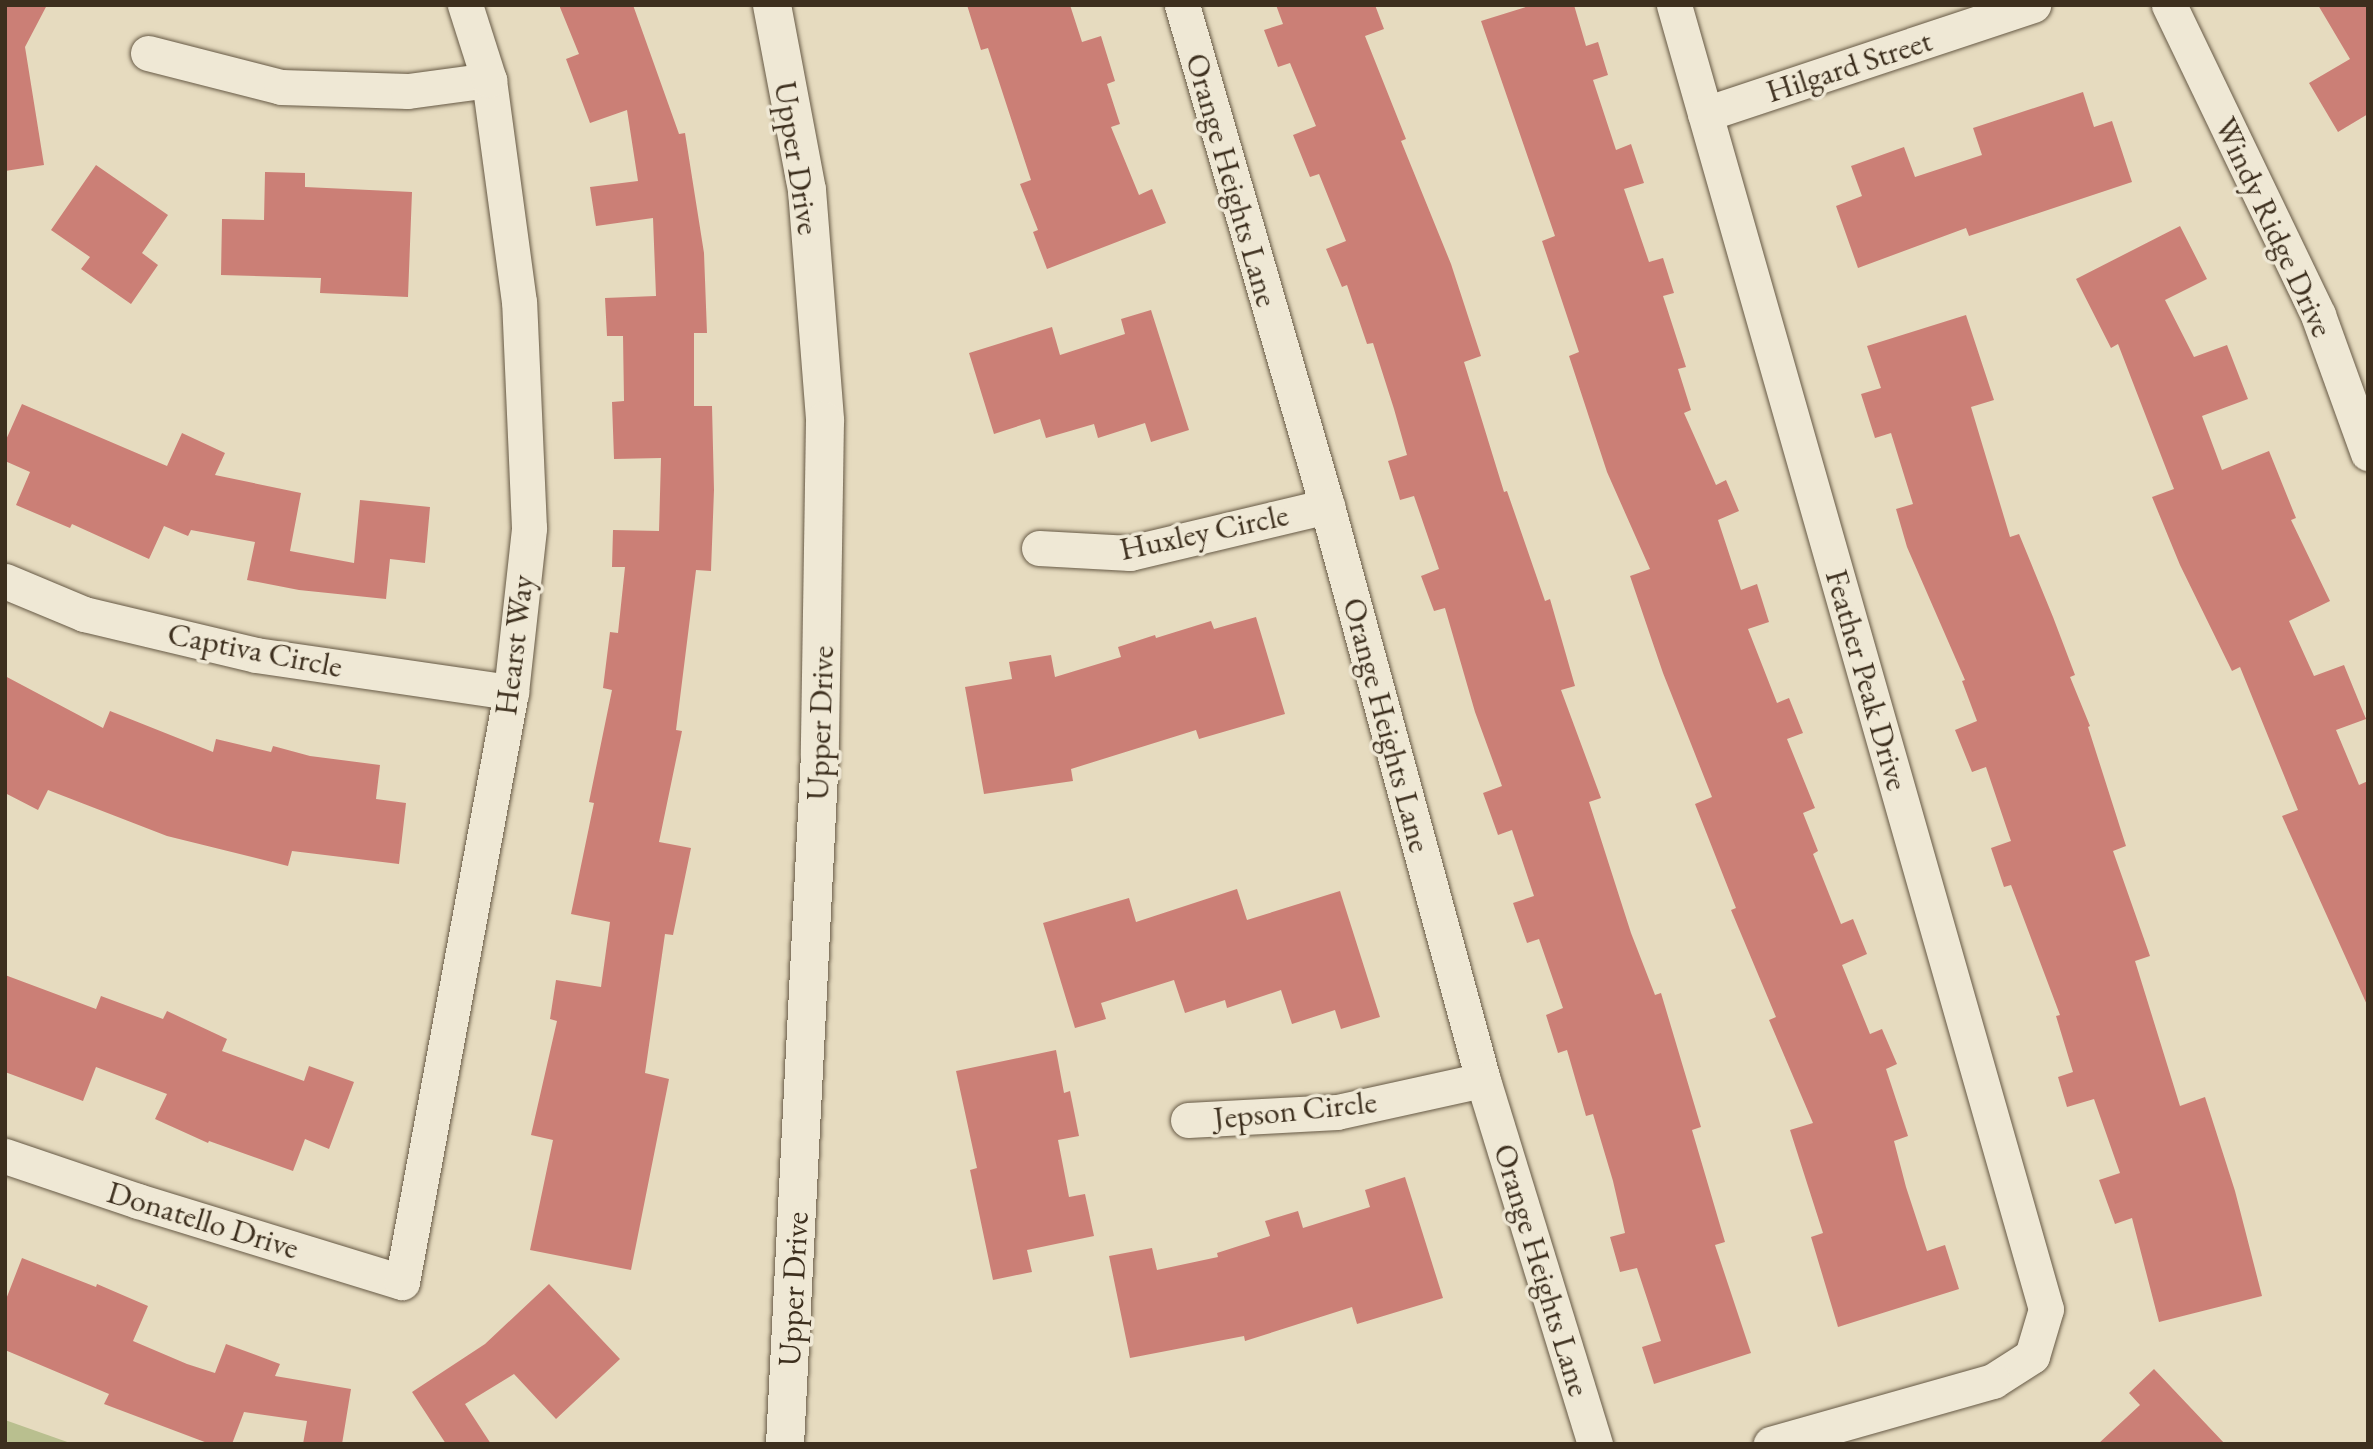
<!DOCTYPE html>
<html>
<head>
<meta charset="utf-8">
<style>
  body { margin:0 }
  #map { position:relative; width:2373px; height:1449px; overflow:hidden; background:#e6dbbf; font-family:"EB Garamond",serif }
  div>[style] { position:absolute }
  .green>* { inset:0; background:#b9bf8f }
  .building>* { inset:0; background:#cb7f76 }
  .roads { filter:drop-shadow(0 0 2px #675a46) drop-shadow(0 0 2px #675a46) }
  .minor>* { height:35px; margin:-17.5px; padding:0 17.5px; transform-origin:17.5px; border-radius:17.5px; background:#efe8d5 }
  .secondary>* { height:38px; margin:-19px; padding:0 19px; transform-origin:19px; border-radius:19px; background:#efe8d5 }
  span { translate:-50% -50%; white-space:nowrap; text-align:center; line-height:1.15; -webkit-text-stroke:7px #efe8d5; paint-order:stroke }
  .street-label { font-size:32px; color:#3d2f1e }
  .frame { position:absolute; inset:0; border:7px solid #3d2f1e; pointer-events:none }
</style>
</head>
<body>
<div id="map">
  <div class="green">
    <i style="clip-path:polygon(5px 1420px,73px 1444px,5px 1444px)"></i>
  </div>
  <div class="building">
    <i style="clip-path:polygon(5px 5px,47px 5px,25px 47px,44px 165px,5px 171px)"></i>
    <i style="clip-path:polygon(559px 5px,633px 5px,679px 134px,685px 133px,704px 253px,707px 333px,694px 333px,694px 406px,712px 406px,714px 490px,711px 571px,696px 570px,676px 730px,682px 731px,659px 842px,691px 848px,673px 935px,665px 934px,645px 1073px,669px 1079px,631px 1270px,530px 1250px,553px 1140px,531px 1135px,557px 1021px,550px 1019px,556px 980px,601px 987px,610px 922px,571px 914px,594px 803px,589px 802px,612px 690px,603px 688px,610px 632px,618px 633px,625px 567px,612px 567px,613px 530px,659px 531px,661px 458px,614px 459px,612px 402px,624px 401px,623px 336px,607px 336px,605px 298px,656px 296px,653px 218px,596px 226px,590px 187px,638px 181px,627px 110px,590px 123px,566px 59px,579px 54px)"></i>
    <i style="clip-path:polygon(967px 5px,1070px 5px,1082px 42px,1101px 36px,1115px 81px,1107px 84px,1120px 124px,1111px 127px,1139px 195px,1152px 189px,1166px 223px,1047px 269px,1033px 232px,1038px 230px,1020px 184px,1031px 180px,988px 48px,981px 50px)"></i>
    <i style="clip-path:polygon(1276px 5px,1375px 5px,1384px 29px,1365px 36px,1406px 139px,1401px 141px,1451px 264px,1481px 356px,1464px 362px,1504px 492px,1507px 491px,1545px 601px,1550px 599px,1575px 686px,1561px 690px,1601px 798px,1589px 802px,1631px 933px,1655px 995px,1661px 993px,1701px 1127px,1692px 1130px,1725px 1242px,1715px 1245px,1751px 1353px,1654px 1384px,1642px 1347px,1661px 1341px,1637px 1268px,1620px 1272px,1610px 1237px,1625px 1233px,1613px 1181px,1593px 1114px,1586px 1116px,1567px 1050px,1558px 1053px,1546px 1015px,1563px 1008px,1539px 939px,1527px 943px,1513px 903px,1534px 896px,1512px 830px,1498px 835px,1483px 793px,1502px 786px,1475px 712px,1445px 608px,1434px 611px,1421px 576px,1439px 569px,1414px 496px,1400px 500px,1388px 461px,1407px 455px,1394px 409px,1373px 343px,1367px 344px,1347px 285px,1342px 287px,1326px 249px,1346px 241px,1319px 174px,1310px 177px,1293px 135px,1316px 126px,1290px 63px,1278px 67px,1264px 30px,1283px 24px)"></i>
    <i style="clip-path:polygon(1532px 5px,1574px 5px,1586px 46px,1598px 42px,1608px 75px,1593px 80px,1616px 150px,1631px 144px,1644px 183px,1624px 189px,1649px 262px,1663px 258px,1674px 293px,1663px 296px,1686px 367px,1678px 369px,1691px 410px,1684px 413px,1716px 485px,1726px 480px,1739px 511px,1718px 520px,1741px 590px,1757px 584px,1769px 622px,1748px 629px,1777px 703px,1789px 698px,1803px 733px,1787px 739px,1815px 808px,1803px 813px,1818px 851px,1813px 854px,1841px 924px,1853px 919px,1867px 954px,1842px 965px,1870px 1034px,1882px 1029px,1897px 1064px,1886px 1069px,1908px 1136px,1894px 1141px,1906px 1187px,1927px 1251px,1945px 1245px,1959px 1289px,1838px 1327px,1811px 1237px,1823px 1233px,1790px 1130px,1813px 1123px,1769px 1020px,1776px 1017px,1731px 910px,1736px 908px,1695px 804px,1712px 797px,1663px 673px,1630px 576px,1650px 569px,1607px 472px,1569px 356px,1579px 352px,1542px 241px,1555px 236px,1481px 21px)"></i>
    <i style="clip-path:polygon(2318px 5px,2368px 5px,2368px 114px,2338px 132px,2309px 83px,2350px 59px)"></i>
    <i style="clip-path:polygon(2083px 92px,2094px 127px,2112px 121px,2132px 182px,1969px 236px,1966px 228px,1858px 268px,1836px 206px,1862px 196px,1851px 166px,1904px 147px,1915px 177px,1982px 155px,1973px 128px)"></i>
    <i style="clip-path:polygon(96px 165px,168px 215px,142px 253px,158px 265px,131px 304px,81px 269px,90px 257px,51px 230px)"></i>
    <i style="clip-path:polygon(265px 172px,305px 173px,305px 187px,412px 192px,408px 297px,320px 293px,321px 278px,221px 275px,222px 219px,264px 220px)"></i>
    <i style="clip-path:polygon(2180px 226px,2207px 279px,2165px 300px,2194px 357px,2227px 345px,2248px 399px,2202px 416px,2222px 470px,2269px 451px,2296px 518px,2291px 520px,2330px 601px,2289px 621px,2314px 676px,2344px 665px,2366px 719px,2336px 730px,2359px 785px,2368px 781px,2368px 1007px,2282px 816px,2298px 810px,2240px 667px,2232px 671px,2180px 565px,2152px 497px,2174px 489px,2118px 344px,2111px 348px,2076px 279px)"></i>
    <i style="clip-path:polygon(1151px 310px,1189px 430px,1151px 442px,1145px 423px,1098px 438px,1094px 424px,1046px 438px,1040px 419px,994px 434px,969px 353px,1052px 327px,1060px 355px,1125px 334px,1121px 319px)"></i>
    <i style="clip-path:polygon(1966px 315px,1994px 400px,1971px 407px,2010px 537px,2019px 534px,2053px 617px,2075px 675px,2070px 677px,2090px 726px,2088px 727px,2126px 846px,2113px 851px,2150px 956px,2135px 961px,2180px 1106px,2205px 1097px,2235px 1191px,2262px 1296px,2159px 1322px,2132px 1218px,2115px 1224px,2099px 1180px,2120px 1173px,2094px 1099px,2067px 1107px,2058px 1077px,2073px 1072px,2056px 1016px,2060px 1015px,2011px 885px,2004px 887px,1991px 848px,2011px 841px,1986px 767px,1972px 772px,1955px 730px,1977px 721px,1962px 681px,1965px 680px,1907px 547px,1896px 509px,1913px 504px,1891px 433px,1875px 438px,1861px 394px,1881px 388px,1867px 346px)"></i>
    <i style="clip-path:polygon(22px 404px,167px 466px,182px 433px,225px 453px,215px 475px,301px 493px,290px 551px,354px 563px,360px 500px,430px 507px,425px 563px,390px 559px,386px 599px,299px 590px,247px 580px,255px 542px,191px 530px,188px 536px,164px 526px,149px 559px,72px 524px,70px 528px,16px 505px,30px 472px,5px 461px,5px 442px)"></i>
    <i style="clip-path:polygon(1256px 617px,1285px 714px,1199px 739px,1196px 730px,1071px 769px,1073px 781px,984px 794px,965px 687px,1012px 679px,1009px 662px,1051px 655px,1055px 677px,1121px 657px,1118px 647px,1155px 635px,1156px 638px,1211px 621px,1214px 629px)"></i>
    <i style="clip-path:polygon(5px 676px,103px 728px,110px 711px,213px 752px,216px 739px,271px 752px,273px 746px,310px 756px,380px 765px,376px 799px,406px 803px,399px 864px,292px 851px,288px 866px,167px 836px,48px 790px,38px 810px,5px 793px)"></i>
    <i style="clip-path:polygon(1237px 889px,1247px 920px,1340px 891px,1380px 1017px,1341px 1029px,1335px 1010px,1292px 1024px,1281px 990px,1227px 1008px,1225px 1000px,1185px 1013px,1174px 980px,1101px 1003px,1106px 1019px,1075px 1028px,1043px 923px,1129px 898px,1136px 922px)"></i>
    <i style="clip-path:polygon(5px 975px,96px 1009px,101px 996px,163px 1019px,167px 1011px,227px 1039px,222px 1051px,304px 1081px,309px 1066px,354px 1082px,329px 1149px,305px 1139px,293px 1171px,209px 1141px,208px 1143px,155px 1119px,167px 1094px,96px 1067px,83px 1101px,5px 1072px)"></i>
    <i style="clip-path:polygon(1056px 1050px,1064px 1093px,1070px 1091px,1079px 1136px,1058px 1140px,1069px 1197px,1085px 1194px,1094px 1236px,1027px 1250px,1032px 1272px,993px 1280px,970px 1170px,977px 1168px,956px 1071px)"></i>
    <i style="clip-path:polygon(1405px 1177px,1443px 1298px,1357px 1324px,1352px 1307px,1245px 1341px,1244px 1336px,1130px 1358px,1109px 1256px,1152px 1248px,1157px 1270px,1218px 1257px,1217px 1253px,1270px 1236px,1265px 1221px,1298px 1211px,1303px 1228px,1370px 1207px,1365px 1190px)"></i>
    <i style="clip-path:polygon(22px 1258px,96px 1287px,97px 1284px,148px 1306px,133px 1341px,187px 1364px,215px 1373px,226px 1344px,280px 1364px,275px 1376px,351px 1389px,342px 1444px,303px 1444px,307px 1421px,244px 1412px,232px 1444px,210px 1444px,104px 1404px,109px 1394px,5px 1350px,5px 1302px)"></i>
    <i style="clip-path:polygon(549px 1284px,620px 1359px,556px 1419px,514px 1374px,465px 1404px,491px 1444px,446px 1444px,412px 1392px,485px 1344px)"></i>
    <i style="clip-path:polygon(2154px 1369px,2225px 1444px,2098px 1444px,2140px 1405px,2129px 1393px)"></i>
  </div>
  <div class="roads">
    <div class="minor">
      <i style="left:1182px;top:5px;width:522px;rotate:73.86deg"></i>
      <i style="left:1327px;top:506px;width:595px;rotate:74.8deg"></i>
      <i style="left:1483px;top:1080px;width:381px;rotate:72.9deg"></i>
      <i style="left:1674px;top:5px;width:1356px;rotate:74.08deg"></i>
      <i style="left:2046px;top:1309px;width:49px;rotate:106.6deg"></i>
      <i style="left:2032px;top:1356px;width:46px;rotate:147.3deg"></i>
      <i style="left:1993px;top:1381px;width:231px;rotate:164.2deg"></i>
      <i style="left:2169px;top:5px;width:344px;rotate:64.3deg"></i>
      <i style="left:2318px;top:315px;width:147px;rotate:70.1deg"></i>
      <i style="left:148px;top:53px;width:137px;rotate:14.3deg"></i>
      <i style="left:281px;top:87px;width:127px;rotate:1.8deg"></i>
      <i style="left:408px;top:91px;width:82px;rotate:-7.7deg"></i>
      <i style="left:1705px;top:114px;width:346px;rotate:-18.4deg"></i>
      <i style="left:1039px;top:548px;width:91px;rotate:3.1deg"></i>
      <i style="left:1130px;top:553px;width:203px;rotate:-13.4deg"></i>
      <i style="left:5px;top:581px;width:86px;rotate:22.7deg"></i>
      <i style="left:84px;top:614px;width:177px;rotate:13.4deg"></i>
      <i style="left:256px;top:655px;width:258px;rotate:8.3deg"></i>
      <i style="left:1188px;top:1120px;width:149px;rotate:-3.1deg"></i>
      <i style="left:1337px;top:1112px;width:149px;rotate:-12.4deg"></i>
      <i style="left:5px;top:1156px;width:140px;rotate:18.7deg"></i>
      <i style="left:138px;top:1201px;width:276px;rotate:17.1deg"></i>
      <i style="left:402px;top:1282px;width:600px;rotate:-79.53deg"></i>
      <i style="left:511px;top:692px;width:165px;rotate:-83.7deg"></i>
      <i style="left:529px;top:528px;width:226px;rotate:-92.5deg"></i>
      <i style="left:519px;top:302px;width:224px;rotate:-97.7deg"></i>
      <i style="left:489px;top:80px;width:79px;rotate:-107.7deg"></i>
    </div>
    <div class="secondary">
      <i style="left:772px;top:5px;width:188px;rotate:79.3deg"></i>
      <i style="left:807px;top:190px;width:232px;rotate:85.5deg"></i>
      <i style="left:825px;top:421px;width:333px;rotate:90.9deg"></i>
      <i style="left:820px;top:754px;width:691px;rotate:92.9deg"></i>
    </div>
  </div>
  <div class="street-label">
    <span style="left:1849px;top:66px;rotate:-18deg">Hilgard Street</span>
    <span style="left:797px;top:158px;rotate:81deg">Upper Drive</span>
    <span style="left:1232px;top:180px;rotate:74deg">Orange Heights Lane</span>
    <span style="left:2274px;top:227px;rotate:65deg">Windy Ridge Drive</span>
    <span style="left:1204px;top:532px;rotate:-12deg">Huxley Circle</span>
    <span style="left:514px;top:645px;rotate:-83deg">Hearst Way</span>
    <span style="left:255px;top:650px;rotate:11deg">Captiva Circle</span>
    <span style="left:1867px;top:680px;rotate:74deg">Feather Peak Drive</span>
    <span style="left:820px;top:723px;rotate:-88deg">Upper Drive</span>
    <span style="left:1387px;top:725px;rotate:75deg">Orange Heights Lane</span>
    <span style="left:1295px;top:1110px;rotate:-6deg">Jepson Circle</span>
    <span style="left:203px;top:1220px;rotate:17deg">Donatello Drive</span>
    <span style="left:1542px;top:1270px;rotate:73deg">Orange Heights Lane</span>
    <span style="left:793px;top:1289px;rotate:-87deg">Upper Drive</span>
  </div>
  <div class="frame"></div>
</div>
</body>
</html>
